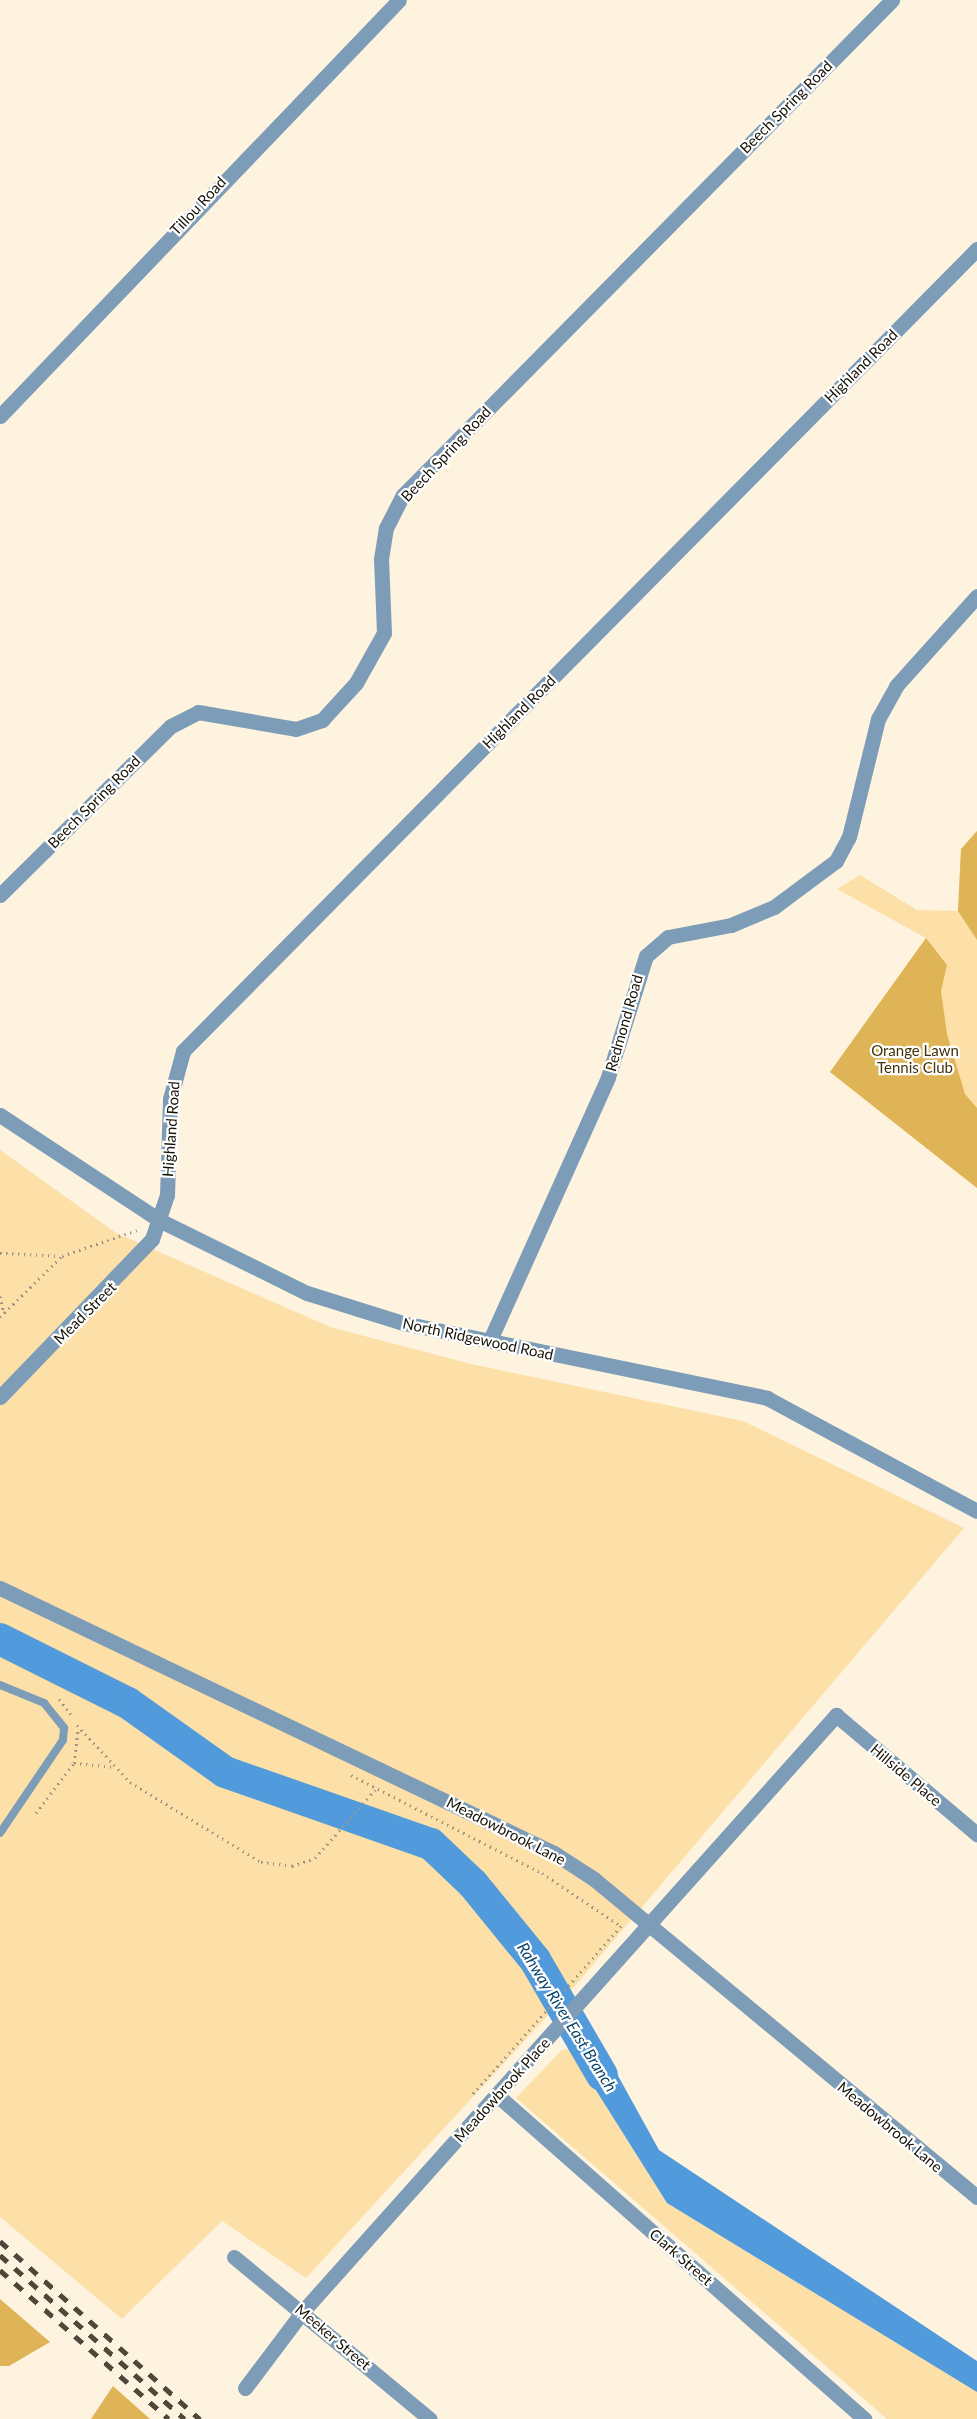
<!DOCTYPE html>
<html>
<head>
<meta charset="utf-8">
<style>
  body { margin:0 }
  #map { position:relative; width:977px; height:2419px; overflow:hidden; background:#fdf3df; font-family:Lato,sans-serif }
  div>[style] { position:absolute }
  .green>* { inset:0; background:#fce0a7 }
  .forest>* { inset:0; background:#deb456 }
  .water>* { inset:0; background:#519adb }
  .river>* { height:32px; margin:-16px; padding:0 16px; transform-origin:16px; border-radius:16px; background:#519adb }
  .path>* { height:3px; margin-top:-1.5px; transform-origin:0; background:repeating-linear-gradient(90deg,#9d9584 0 1.5px,transparent 0 6px) }
  .service>* { height:8px; margin:-4px; padding:0 4px; transform-origin:4px; border-radius:4px; background:#7d9cb8 }
  .minor>* { height:15px; margin:-7.5px; padding:0 7.5px; transform-origin:7.5px; border-radius:7.5px; background:#7d9cb8 }
  .tertiary>* { height:15px; margin:-7.5px; padding:0 7.5px; transform-origin:7.5px; border-radius:7.5px; background:#7d9cb8 }
  .rail>* { height:4.5px; margin-top:-2.25px; transform-origin:0; background:repeating-linear-gradient(90deg,#4e483a 0 10px,transparent 0 20px) }
  span { translate:-50% -50%; white-space:nowrap; text-align:center; line-height:1.15; -webkit-text-stroke:4.5px #fff; paint-order:stroke }
  .street-label { font-size:15px; color:#171206 }
  .park-label { font-size:15px; color:#433208 }
  .water-label { font-size:16px; color:#0a436d; font-style:italic }
</style>
</head>
<body>
<div id="map">
  <div class="green">
    <i style="clip-path:polygon(977px 831px,977px 1188px,830px 1072px,926px 938px,837px 889px,860px 875px,917px 910px,958px 911px,961px 849px)"></i>
    <i style="clip-path:polygon(0 1150px,116px 1233px,330px 1327px,471px 1364px,743px 1421px,964px 1528px,574px 1987px,306px 2278px,222px 2221px,122px 2319px,0 2217px)"></i>
    <i style="clip-path:polygon(570px 2049px,667px 2203px,977px 2392px,977px 2419px,887px 2419px,516px 2098px,562px 2050px)"></i>
  </div>
  <div class="forest">
    <i style="clip-path:polygon(977px 831px,977px 940px,958px 911px,961px 849px)"></i>
    <i style="clip-path:polygon(926px 938px,947px 965px,941px 991px,947px 1034px,965px 1094px,977px 1108px,977px 1188px,830px 1072px)"></i>
    <i style="clip-path:polygon(0 2299px,50px 2342px,9px 2366px,0 2366px)"></i>
    <i style="clip-path:polygon(113px 2386px,150px 2419px,91px 2419px)"></i>
  </div>
  <div class="water">
    <i style="clip-path:polygon(590px 2025px,659px 2150px,977px 2361px,977px 2392px,667px 2203px,570px 2049px)"></i>
  </div>
  <div class="river">
    <i style="left:0;top:1639px;width:143px;rotate:26.6deg"></i>
    <i style="left:128px;top:1703px;width:119px;rotate:35.4deg"></i>
    <i style="left:225px;top:1772px;width:218px;rotate:19.3deg"></i>
    <i style="left:431px;top:1844px;width:58px;rotate:43.6deg"></i>
    <i style="left:473px;top:1884px;width:98px;rotate:50.8deg"></i>
    <i style="left:535px;top:1960px;width:133px;rotate:59.8deg"></i>
  </div>
  <div class="path">
    <i style="left:0;top:1253px;width:60px;rotate:2.9deg"></i>
    <i style="left:0;top:1296px;width:17px;rotate:77deg"></i>
    <i style="left:0;top:1317px;width:87px;rotate:-44.5deg"></i>
    <i style="left:62px;top:1256px;width:79px;rotate:-19.1deg"></i>
    <i style="left:59px;top:1699px;width:23px;rotate:52deg"></i>
    <i style="left:77px;top:1725px;width:78px;rotate:47.1deg"></i>
    <i style="left:130px;top:1782px;width:153px;rotate:31.4deg"></i>
    <i style="left:261px;top:1862px;width:31px;rotate:7deg"></i>
    <i style="left:292px;top:1866px;width:24px;rotate:-19deg"></i>
    <i style="left:315px;top:1858px;width:91px;rotate:-48.6deg"></i>
    <i style="left:74px;top:1763px;width:40px;rotate:5.7deg"></i>
    <i style="left:351px;top:1775px;width:215px;rotate:27.2deg"></i>
    <i style="left:542px;top:1873px;width:95px;rotate:33.9deg"></i>
    <i style="left:621px;top:1926px;width:228px;rotate:131.4deg"></i>
    <i style="left:36px;top:1813px;width:63px;rotate:-52.8deg"></i>
    <i style="left:74px;top:1763px;width:35px;rotate:-83deg"></i>
  </div>
  <div class="service">
    <i style="left:0;top:1685px;width:48px;rotate:22.2deg"></i>
    <i style="left:44px;top:1703px;width:32px;rotate:51deg"></i>
    <i style="left:64px;top:1728px;width:12px;rotate:95deg"></i>
    <i style="left:63px;top:1740px;width:112px;rotate:124.1deg"></i>
  </div>
  <div class="minor">
    <i style="left:0;top:416px;width:576px;rotate:-46.19deg"></i>
    <i style="left:0;top:895px;width:240px;rotate:-44.7deg"></i>
    <i style="left:171px;top:726px;width:30px;rotate:-27deg"></i>
    <i style="left:198px;top:712px;width:99px;rotate:9.8deg"></i>
    <i style="left:296px;top:729px;width:28px;rotate:-19deg"></i>
    <i style="left:322px;top:720px;width:50px;rotate:-47.4deg"></i>
    <i style="left:356px;top:683px;width:57px;rotate:-60.8deg"></i>
    <i style="left:384px;top:633px;width:74px;rotate:-92.3deg"></i>
    <i style="left:381px;top:559px;width:31px;rotate:-81deg"></i>
    <i style="left:386px;top:528px;width:37px;rotate:-63deg"></i>
    <i style="left:403px;top:495px;width:696px;rotate:-45.35deg"></i>
    <i style="left:490px;top:1340px;width:288px;rotate:-65.8deg"></i>
    <i style="left:608px;top:1077px;width:127px;rotate:-72.6deg"></i>
    <i style="left:646px;top:956px;width:29px;rotate:-41deg"></i>
    <i style="left:668px;top:937px;width:64px;rotate:-10.8deg"></i>
    <i style="left:731px;top:925px;width:47px;rotate:-22.7deg"></i>
    <i style="left:774px;top:907px;width:77px;rotate:-36.6deg"></i>
    <i style="left:836px;top:861px;width:27px;rotate:-62deg"></i>
    <i style="left:849px;top:837px;width:122px;rotate:-76.2deg"></i>
    <i style="left:878px;top:719px;width:38px;rotate:-61deg"></i>
    <i style="left:896px;top:686px;width:121px;rotate:-48deg"></i>
    <i style="left:0;top:1397px;width:219px;rotate:-46.1deg"></i>
    <i style="left:152px;top:1239px;width:46px;rotate:-71.2deg"></i>
    <i style="left:167px;top:1195px;width:96px;rotate:-88.2deg"></i>
    <i style="left:170px;top:1099px;width:50px;rotate:-74.8deg"></i>
    <i style="left:183px;top:1051px;width:1129px;rotate:-45.29deg"></i>
    <i style="left:0;top:1588px;width:614px;rotate:25.56deg"></i>
    <i style="left:554px;top:1853px;width:48px;rotate:33deg"></i>
    <i style="left:594px;top:1879px;width:498px;rotate:39.7deg"></i>
    <i style="left:497px;top:2095px;width:490px;rotate:41.4deg"></i>
    <i style="left:234px;top:2257px;width:254px;rotate:39.6deg"></i>
    <i style="left:245px;top:2388px;width:96px;rotate:-53deg"></i>
    <i style="left:303px;top:2311px;width:800px;rotate:-48.19deg"></i>
    <i style="left:836px;top:1715px;width:185px;rotate:40.2deg"></i>
  </div>
  <div class="tertiary">
    <i style="left:0;top:1115px;width:193px;rotate:33.4deg"></i>
    <i style="left:161px;top:1221px;width:163px;rotate:26.3deg"></i>
    <i style="left:307px;top:1293px;width:101px;rotate:17.4deg"></i>
    <i style="left:403px;top:1323px;width:372px;rotate:11.6deg"></i>
    <i style="left:767px;top:1398px;width:238px;rotate:28.3deg"></i>
  </div>
  <div class="rail">
    <i style="left:0;top:2241px;width:268px;rotate:41.7deg"></i>
    <i style="left:0;top:2255px;width:247px;rotate:41.6deg"></i>
    <i style="left:0;top:2270px;width:225px;rotate:41.4deg"></i>
  </div>
  <div class="street-label">
    <span style="left:786px;top:107px;rotate:-45deg">Beech Spring Road</span>
    <span style="left:198px;top:206px;rotate:-47deg">Tillou Road</span>
    <span style="left:861px;top:366px;rotate:-45deg">Highland Road</span>
    <span style="left:446px;top:454px;rotate:-47deg">Beech Spring Road</span>
    <span style="left:519px;top:712px;rotate:-45deg">Highland Road</span>
    <span style="left:94px;top:802px;rotate:-45deg">Beech Spring Road</span>
    <span style="left:624px;top:1023px;rotate:-74deg">Redmond Road</span>
    <span style="left:171px;top:1129px;rotate:-86deg">Highland Road</span>
    <span style="left:85px;top:1313px;rotate:-45deg">Mead Street</span>
    <span style="left:478px;top:1339px;rotate:12deg">North Ridgewood Road</span>
    <span style="left:906px;top:1775px;rotate:40deg">Hillside Place</span>
    <span style="left:506px;top:1831px;rotate:27deg">Meadowbrook Lane</span>
    <span style="left:502px;top:2090px;rotate:-48deg">Meadowbrook Place</span>
    <span style="left:890px;top:2127px;rotate:40deg">Meadowbrook Lane</span>
    <span style="left:681px;top:2257px;rotate:41deg">Clark Street</span>
    <span style="left:333px;top:2337px;rotate:40deg">Meeker Street</span>
  </div>
  <div class="park-label">
    <span style="left:915px;top:1059px">Orange Lawn<br>Tennis Club</span>
  </div>
  <div class="water-label">
    <span style="left:567px;top:2017px;rotate:58deg">Rahway River East Branch</span>
  </div>
</div>
</body>
</html>
